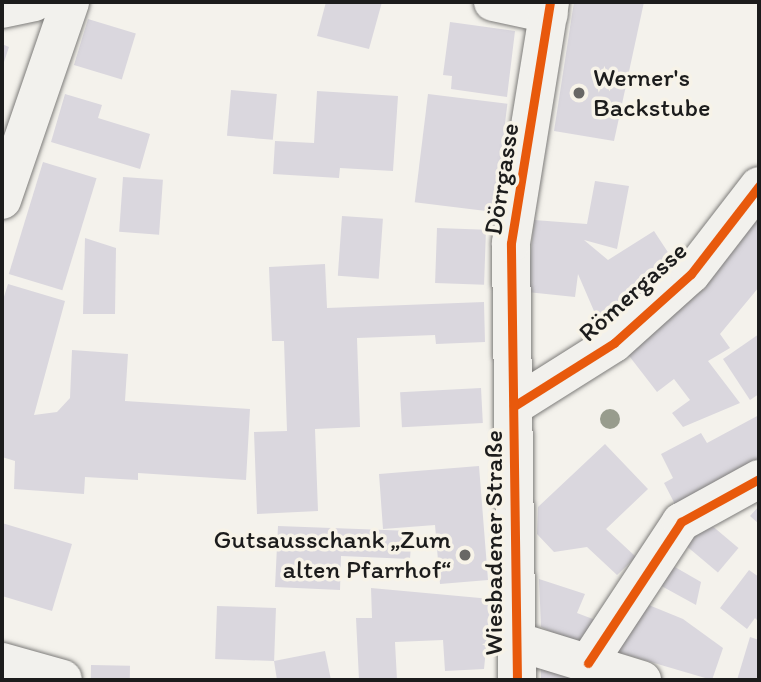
<!DOCTYPE html>
<html>
<head>
<meta charset="utf-8">
<style>
  body { margin:0 }
  #map { position:relative; width:761px; height:682px; overflow:hidden; background:#f4f2ec; font-family:Itim,sans-serif }
  div>[style] { position:absolute }
  .building>* { inset:0; background:#dad7de; transform-origin:0 0 }
  .roads { filter:drop-shadow(0 0 2px #7d7c7a) drop-shadow(0 0 2px #7d7c7a) }
  .minor>* { height:38px; margin:-19px; padding:0 19px; transform-origin:19px; border-radius:19px; background:#f2f1ed }
  .cycleway>* { height:9px; margin:-4.5px; padding:0 4.5px; transform-origin:4.5px; border-radius:4.5px; background:#e8590c }
  .trees>* { width:20px; height:20px; margin:-10px; border-radius:50%; background:#989c8d }
  .dots>* { width:19px; height:19px; translate:-50% -50%; box-sizing:border-box; border:4px solid #f7f3e8; border-radius:50% }
  span { translate:-50% -50%; white-space:nowrap; text-align:center; line-height:1.15; -webkit-text-stroke:7px #f7f3e8; paint-order:stroke }
  .poi-label { font-size:26px; color:#1c1c1c }
  .left { translate:0 -50%; text-align:left }
  .right { translate:-100% -50%; text-align:right }
  .street-label { font-size:26px; color:#1c1c1c }
  .frame { position:absolute; inset:0; border:4px solid #1c1c1c; pointer-events:none }
</style>
</head>
<body>
<div id="map">
  <div class="building">
    <i style="clip-path:polygon(326px 2px,382px 2px,369px 49px,317px 36px)"></i>
    <i style="clip-path:polygon(574px 2px,644px 2px,614px 141px,554px 131px)"></i>
    <i style="left:88px;top:19px;width:50px;height:48px;rotate:17deg"></i>
    <i style="clip-path:polygon(450px 22px,515px 31px,507px 97px,451px 89px,452px 76px,443px 75px)"></i>
    <i style="clip-path:polygon(2px 44px,9px 47px,2px 68px)"></i>
    <i style="left:231px;top:90px;width:46px;height:46px;rotate:5deg"></i>
    <i style="clip-path:polygon(317px 91px,398px 96px,393px 171px,340px 168px,339px 178px,273px 174px,275px 141px,314px 143px)"></i>
    <i style="clip-path:polygon(65px 94px,102px 105px,98px 118px,150px 134px,140px 169px,51px 142px)"></i>
    <i style="left:428px;top:94px;width:80px;height:109px;rotate:7deg"></i>
    <i style="left:43px;top:162px;width:56px;height:117px;rotate:17deg"></i>
    <i style="left:123px;top:177px;width:40px;height:55px;rotate:4deg"></i>
    <i style="clip-path:polygon(595px 181px,629px 186px,617px 249px,584px 240px,608px 260px,654px 231px,677px 266px,597px 318px,578px 274px,575px 297px,527px 292px,534px 220px,587px 224px)"></i>
    <i style="clip-path:polygon(759px 197px,759px 287px,720px 334px,730px 348px,708px 361px,740px 403px,683px 427px,672px 413px,690px 400px,674px 379px,657px 392px,623px 348px)"></i>
    <i style="left:342px;top:216px;width:41px;height:60px;rotate:4deg"></i>
    <i style="left:437px;top:228px;width:49px;height:55px;rotate:2deg"></i>
    <i style="clip-path:polygon(85px 238px,116px 248px,115px 314px,83px 314px)"></i>
    <i style="clip-path:polygon(325px 264px,327px 308px,484px 302px,485px 342px,436px 344px,435px 335px,357px 338px,360px 427px,315px 429px,318px 511px,257px 514px,254px 432px,287px 431px,284px 341px,272px 341px,269px 267px)"></i>
    <i style="clip-path:polygon(8px 284px,65px 301px,34px 415px,57px 412px,70px 398px,72px 350px,128px 354px,125px 401px,250px 409px,246px 480px,138px 473px,138px 480px,85px 477px,84px 494px,14px 489px,15px 461px,2px 457px,2px 303px)"></i>
    <i style="clip-path:polygon(759px 334px,759px 394px,750px 400px,723px 359px)"></i>
    <i style="left:481px;top:388px;width:35px;height:81px;rotate:87deg"></i>
    <i style="clip-path:polygon(759px 415px,759px 466px,678px 510px,664px 483px,673px 478px,661px 454px,701px 433px,707px 443px)"></i>
    <i style="clip-path:polygon(605px 444px,648px 489px,606px 529px,636px 557px,617px 575px,587px 547px,554px 552px,537px 534px,538px 507px)"></i>
    <i style="clip-path:polygon(479px 466px,488px 580px,440px 584px,435px 525px,383px 529px,379px 474px)"></i>
    <i style="clip-path:polygon(759px 506px,759px 524px,750px 516px)"></i>
    <i style="left:704px;top:519px;width:45px;height:32px;rotate:40deg"></i>
    <i style="clip-path:polygon(2px 523px,72px 544px,52px 611px,2px 596px)"></i>
    <i style="clip-path:polygon(278px 526px,412px 531px,410px 559px,341px 556px,340px 590px,275px 587px)"></i>
    <i style="clip-path:polygon(668px 563px,701px 582px,696px 605px,656px 583px)"></i>
    <i style="clip-path:polygon(749px 570px,759px 577px,759px 622px,755px 618px,747px 629px,720px 608px)"></i>
    <i style="clip-path:polygon(539px 579px,585px 594px,577px 613px,598px 621px,579px 645px,541px 627px)"></i>
    <i style="clip-path:polygon(371px 588px,491px 599px,484px 669px,445px 671px,443px 640px,395px 642px,397px 680px,359px 680px,356px 618px,372px 618px)"></i>
    <i style="clip-path:polygon(639px 601px,683px 619px,723px 648px,712px 680px,610px 650px)"></i>
    <i style="left:217px;top:606px;width:59px;height:53px;rotate:2deg"></i>
    <i style="clip-path:polygon(750px 637px,759px 640px,759px 680px,737px 680px)"></i>
    <i style="clip-path:polygon(325px 651px,331px 680px,277px 680px,274px 661px)"></i>
    <i style="left:91px;top:665px;width:39px;height:15px;rotate:1deg"></i>
    <i style="clip-path:polygon(541px 668px,582px 680px,541px 680px)"></i>
  </div>
  <div class="roads">
    <div class="minor">
      <i style="left:493px;top:2px;width:57px;rotate:12.1deg"></i>
      <i style="left:2px;top:9px;width:33px;rotate:-12deg"></i>
      <i style="left:2px;top:200px;width:209px;rotate:-71deg"></i>
      <i style="left:514px;top:406px;width:118px;rotate:-32.2deg"></i>
      <i style="left:614px;top:343px;width:103px;rotate:-41.9deg"></i>
      <i style="left:691px;top:274px;width:111px;rotate:-52.3deg"></i>
      <i style="left:515px;top:641px;width:133px;rotate:17.1deg"></i>
      <i style="left:2px;top:662px;width:63px;rotate:15.6deg"></i>
      <i style="left:588px;top:663px;width:169px;rotate:-56.6deg"></i>
      <i style="left:681px;top:522px;width:89px;rotate:-28.9deg"></i>
      <i style="left:517px;top:680px;width:437px;rotate:-90.8deg"></i>
      <i style="left:511px;top:243px;width:244px;rotate:-80.8deg"></i>
    </div>
  </div>
  <div class="cycleway">
    <i style="left:514px;top:406px;width:118px;rotate:-32.2deg"></i>
    <i style="left:614px;top:343px;width:103px;rotate:-41.9deg"></i>
    <i style="left:691px;top:274px;width:111px;rotate:-52.3deg"></i>
    <i style="left:588px;top:663px;width:169px;rotate:-56.6deg"></i>
    <i style="left:681px;top:522px;width:89px;rotate:-28.9deg"></i>
    <i style="left:517px;top:680px;width:437px;rotate:-90.8deg"></i>
    <i style="left:511px;top:243px;width:244px;rotate:-80.8deg"></i>
  </div>
  <div class="trees">
    <i style="left:610px;top:419px"></i>
  </div>
  <div class="dots">
    <i style="left:579px;top:93px;background:#686765"></i>
    <i style="left:465px;top:555px;background:#686765"></i>
  </div>
  <div class="poi-label">
    <span class="left" style="left:593px;top:93px">Werner's<br>Backstube</span>
    <span class="right" style="left:451px;top:555px">Gutsausschank „Zum<br>alten Pfarrhof“</span>
  </div>
  <div class="street-label">
    <span style="left:502px;top:179px;rotate:-81deg">Dörrgasse</span>
    <span style="left:633px;top:292px;rotate:-42deg">Römergasse</span>
    <span style="left:494px;top:543px;rotate:-90deg">Wiesbadener Straße</span>
  </div>
  <div class="frame"></div>
</div>
</body>
</html>
